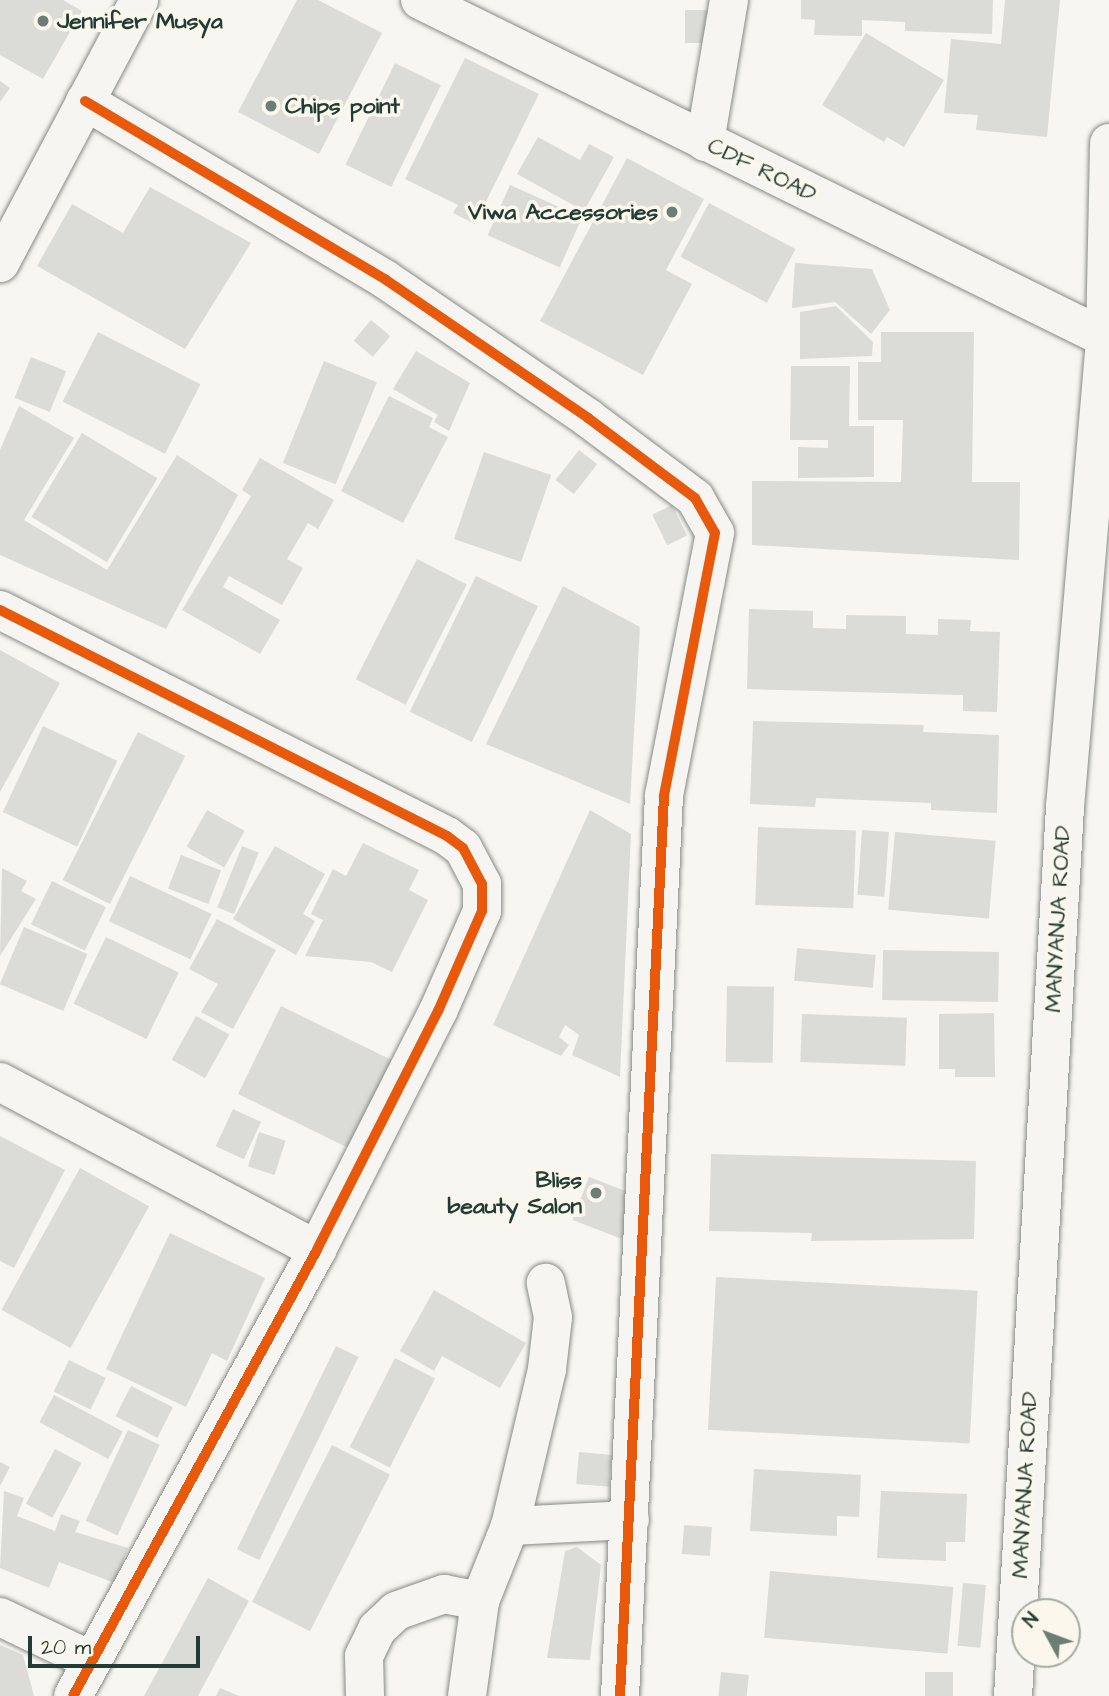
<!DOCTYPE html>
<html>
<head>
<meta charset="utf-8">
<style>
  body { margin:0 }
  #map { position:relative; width:1109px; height:1696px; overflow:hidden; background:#f8f6f0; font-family:"Architects Daughter",sans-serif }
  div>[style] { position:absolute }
  .building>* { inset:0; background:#dbdbd7; transform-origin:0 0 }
  .roads { filter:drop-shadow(0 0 2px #868b86) drop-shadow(0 0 2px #868b86) }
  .minor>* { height:38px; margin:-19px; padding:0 19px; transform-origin:19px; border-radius:19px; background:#f6f5f1 }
  .major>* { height:38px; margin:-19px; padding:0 19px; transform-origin:19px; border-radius:19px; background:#f6f5f1 }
  .cycleway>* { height:10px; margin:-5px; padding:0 5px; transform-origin:5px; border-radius:5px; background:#e8590c }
  .dots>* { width:19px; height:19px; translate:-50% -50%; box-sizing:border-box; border:4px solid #fbf7ec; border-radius:50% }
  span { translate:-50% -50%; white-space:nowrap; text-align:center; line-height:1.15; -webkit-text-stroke:7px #fbf7ec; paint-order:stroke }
  .poi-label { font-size:23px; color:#1f3d34; font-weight:700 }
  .left { translate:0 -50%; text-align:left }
  .right { translate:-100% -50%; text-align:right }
  .street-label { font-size:23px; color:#1f3d34 }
  .north { position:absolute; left:1011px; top:1598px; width:70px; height:70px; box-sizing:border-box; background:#fbf7ec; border:2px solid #a3ada2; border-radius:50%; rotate:311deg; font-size:19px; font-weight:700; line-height:28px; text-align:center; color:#1f3d34 }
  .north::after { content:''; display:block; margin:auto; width:24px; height:32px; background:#6b7e76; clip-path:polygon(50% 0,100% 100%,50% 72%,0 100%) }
  .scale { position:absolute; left:28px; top:1636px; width:172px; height:32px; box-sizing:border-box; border:4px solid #1f3d34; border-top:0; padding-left:9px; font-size:21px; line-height:24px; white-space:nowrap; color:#1f3d34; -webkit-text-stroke:5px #fbf7ec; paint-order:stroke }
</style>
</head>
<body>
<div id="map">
  <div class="building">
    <i style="clip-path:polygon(0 0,63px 0,82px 11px,43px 79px,0 55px)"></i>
    <i style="clip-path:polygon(297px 0,318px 0,382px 33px,319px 154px,238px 112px)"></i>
    <i style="clip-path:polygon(801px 0,993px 0,992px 34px,905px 31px,905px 22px,862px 20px,862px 36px,814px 35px,815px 20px,801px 19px)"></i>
    <i style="clip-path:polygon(1005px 0,1060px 0,1047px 137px,976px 130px,978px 115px,944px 113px,951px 39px,1001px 44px)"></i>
    <i style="left:711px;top:10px;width:33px;height:26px;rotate:90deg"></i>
    <i style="clip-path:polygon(866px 33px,944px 80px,904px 147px,887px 137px,884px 142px,822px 105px)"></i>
    <i style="clip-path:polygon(465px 58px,539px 94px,475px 224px,453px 213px,458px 205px,405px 179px)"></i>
    <i style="left:395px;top:63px;width:51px;height:113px;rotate:26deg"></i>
    <i style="clip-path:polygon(0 81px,10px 88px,0 102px)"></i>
    <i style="clip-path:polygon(538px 137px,580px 160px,589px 144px,614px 157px,584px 211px,517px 174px)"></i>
    <i style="clip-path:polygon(627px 158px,704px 199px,666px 270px,692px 284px,643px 375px,540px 321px)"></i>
    <i style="left:510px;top:185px;width:79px;height:55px;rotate:24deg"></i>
    <i style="clip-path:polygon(150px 187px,251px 243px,185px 349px,37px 266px,72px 204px,123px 233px)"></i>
    <i style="left:709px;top:203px;width:98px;height:61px;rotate:28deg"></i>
    <i style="clip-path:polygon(795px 263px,872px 269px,890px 310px,871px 334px,835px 302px,792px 308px)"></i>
    <i style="clip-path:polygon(836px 306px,873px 342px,872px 356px,800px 359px,800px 312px)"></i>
    <i style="left:371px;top:320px;width:25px;height:27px;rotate:40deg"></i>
    <i style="left:98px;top:332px;width:115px;height:78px;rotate:27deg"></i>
    <i style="clip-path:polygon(881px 332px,974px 332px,972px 482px,1020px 482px,1019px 560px,752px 545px,752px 481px,901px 482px,903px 420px,858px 420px,858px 362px,881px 362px)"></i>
    <i style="clip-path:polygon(416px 351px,470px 383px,449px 431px,434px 422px,438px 415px,393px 389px)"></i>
    <i style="left:31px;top:357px;width:38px;height:44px;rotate:22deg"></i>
    <i style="left:324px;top:361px;width:57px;height:110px;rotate:22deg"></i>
    <i style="clip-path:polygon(791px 366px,850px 366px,849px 426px,874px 426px,874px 477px,798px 478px,798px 447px,828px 448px,828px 440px,790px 440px)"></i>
    <i style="clip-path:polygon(389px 396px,433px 418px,429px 427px,448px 437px,403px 523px,341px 491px)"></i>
    <i style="clip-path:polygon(19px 406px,74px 438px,24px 520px,107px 570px,177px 455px,238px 495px,166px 629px,0 555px,0 450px)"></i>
    <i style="left:82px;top:433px;width:88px;height:98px;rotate:31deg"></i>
    <i style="left:579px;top:450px;width:23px;height:38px;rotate:38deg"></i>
    <i style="left:484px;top:452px;width:71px;height:92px;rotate:19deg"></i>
    <i style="clip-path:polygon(260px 458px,334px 500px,318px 529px,308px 523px,287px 559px,303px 568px,282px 605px,229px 576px,223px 587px,280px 620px,260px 654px,182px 610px,251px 496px,242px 490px)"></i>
    <i style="left:672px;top:505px;width:34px;height:22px;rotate:64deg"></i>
    <i style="left:417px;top:559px;width:56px;height:135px;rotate:27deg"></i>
    <i style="left:476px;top:576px;width:69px;height:151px;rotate:26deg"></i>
    <i style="clip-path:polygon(563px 586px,640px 627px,630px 804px,486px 744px)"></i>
    <i style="clip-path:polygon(749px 609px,813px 611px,813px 628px,846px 629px,846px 615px,906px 616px,906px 634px,938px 635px,938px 619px,971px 620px,970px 631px,1000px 632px,997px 712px,963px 711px,963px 695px,747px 689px)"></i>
    <i style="clip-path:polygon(0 650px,60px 683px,0 792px)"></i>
    <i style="clip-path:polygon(753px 721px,924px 725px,923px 732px,999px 735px,997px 813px,931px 810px,931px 803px,816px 798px,815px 807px,750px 804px)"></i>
    <i style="left:43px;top:726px;width:82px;height:95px;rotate:25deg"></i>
    <i style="left:138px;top:732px;width:53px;height:166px;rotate:27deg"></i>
    <i style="left:207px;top:810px;width:43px;height:42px;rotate:29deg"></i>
    <i style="clip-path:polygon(590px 810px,631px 834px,620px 1077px,572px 1055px,579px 1035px,565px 1025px,559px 1037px,569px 1045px,561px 1056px,493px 1025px)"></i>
    <i style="left:758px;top:827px;width:98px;height:78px;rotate:2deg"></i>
    <i style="left:862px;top:830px;width:27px;height:65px;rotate:4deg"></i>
    <i style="left:895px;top:832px;width:101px;height:78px;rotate:5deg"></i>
    <i style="clip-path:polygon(363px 843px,419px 870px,409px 890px,428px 900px,392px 972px,371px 962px,305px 956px,323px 920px,311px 914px,333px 869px,346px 876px)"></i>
    <i style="left:242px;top:846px;width:18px;height:66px;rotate:22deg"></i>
    <i style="clip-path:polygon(275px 846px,325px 874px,303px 914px,315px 921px,296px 955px,233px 919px)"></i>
    <i style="left:181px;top:855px;width:43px;height:36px;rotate:21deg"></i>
    <i style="clip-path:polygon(2px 868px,27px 881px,21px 891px,36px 899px,0 956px)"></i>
    <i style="left:130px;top:876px;width:90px;height:50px;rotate:25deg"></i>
    <i style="left:52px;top:881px;width:60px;height:48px;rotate:26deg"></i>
    <i style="clip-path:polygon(217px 919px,276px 950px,233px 1029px,201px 1012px,218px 984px,189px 969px)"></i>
    <i style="left:24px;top:927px;width:69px;height:62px;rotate:23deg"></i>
    <i style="left:106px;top:937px;width:81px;height:74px;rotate:26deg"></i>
    <i style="left:797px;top:948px;width:79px;height:33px;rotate:5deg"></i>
    <i style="left:883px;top:950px;width:116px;height:50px;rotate:1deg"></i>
    <i style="left:727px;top:986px;width:47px;height:76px;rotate:1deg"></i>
    <i style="left:281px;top:1006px;width:127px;height:98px;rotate:26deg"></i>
    <i style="clip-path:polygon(994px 1013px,995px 1077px,955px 1077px,955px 1069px,939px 1069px,939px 1014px)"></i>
    <i style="left:802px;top:1014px;width:105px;height:48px;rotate:2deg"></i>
    <i style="left:196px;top:1016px;width:38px;height:50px;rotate:29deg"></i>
    <i style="left:233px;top:1109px;width:31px;height:41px;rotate:25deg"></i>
    <i style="left:259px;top:1132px;width:28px;height:36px;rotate:18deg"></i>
    <i style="clip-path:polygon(0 1136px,65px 1170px,14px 1268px,0 1261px)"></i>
    <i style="clip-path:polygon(711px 1154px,976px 1161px,974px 1239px,811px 1241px,812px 1233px,709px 1231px)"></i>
    <i style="left:80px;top:1168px;width:79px;height:162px;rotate:29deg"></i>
    <i style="left:589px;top:1177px;width:53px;height:46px;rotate:21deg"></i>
    <i style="clip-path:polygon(170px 1233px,265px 1278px,227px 1361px,212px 1353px,186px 1407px,106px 1369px)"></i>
    <i style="left:716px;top:1277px;width:262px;height:153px;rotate:3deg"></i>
    <i style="clip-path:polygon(434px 1290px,526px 1343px,500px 1388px,442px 1356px,434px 1371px,400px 1351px)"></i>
    <i style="left:336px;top:1346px;width:25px;height:226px;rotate:26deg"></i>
    <i style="left:395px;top:1358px;width:45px;height:100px;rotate:27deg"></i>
    <i style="left:69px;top:1360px;width:41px;height:35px;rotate:26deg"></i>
    <i style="left:131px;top:1386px;width:47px;height:34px;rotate:27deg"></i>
    <i style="left:54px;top:1395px;width:78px;height:31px;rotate:28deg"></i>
    <i style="left:128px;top:1430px;width:35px;height:100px;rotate:25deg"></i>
    <i style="left:332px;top:1445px;width:65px;height:176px;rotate:27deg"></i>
    <i style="left:55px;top:1449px;width:30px;height:62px;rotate:28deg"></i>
    <i style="left:579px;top:1452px;width:33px;height:32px;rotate:5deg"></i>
    <i style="clip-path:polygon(0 1462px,10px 1467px,0 1486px)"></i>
    <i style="clip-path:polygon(754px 1469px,861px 1475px,859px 1517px,837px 1516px,837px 1536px,750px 1531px)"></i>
    <i style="clip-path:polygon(4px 1491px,24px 1498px,17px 1516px,55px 1531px,61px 1514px,80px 1521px,75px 1532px,128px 1548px,115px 1583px,59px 1562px,49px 1588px,0 1568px)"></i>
    <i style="clip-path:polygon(881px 1491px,967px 1494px,965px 1542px,946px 1542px,946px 1561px,877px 1558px)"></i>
    <i style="left:684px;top:1525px;width:28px;height:29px;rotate:4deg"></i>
    <i style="clip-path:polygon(577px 1547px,601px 1565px,590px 1660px,547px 1658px,565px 1551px)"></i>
    <i style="left:770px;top:1571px;width:184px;height:67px;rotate:5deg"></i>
    <i style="clip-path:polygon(208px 1578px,249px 1601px,198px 1696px,144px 1696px)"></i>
    <i style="left:963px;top:1583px;width:23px;height:63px;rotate:5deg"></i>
    <i style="clip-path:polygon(0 1645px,23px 1655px,34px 1696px,0 1696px)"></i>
    <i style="left:721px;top:1672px;width:28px;height:24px;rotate:6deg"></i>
    <i style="left:925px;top:1672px;width:28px;height:24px"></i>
    <i style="clip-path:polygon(220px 1688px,239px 1696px,216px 1696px)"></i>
  </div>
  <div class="roads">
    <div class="minor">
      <i style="left:420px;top:0;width:764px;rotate:26.26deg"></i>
      <i style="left:85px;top:101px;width:350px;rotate:30.7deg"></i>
      <i style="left:386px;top:280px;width:245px;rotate:34.3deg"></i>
      <i style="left:588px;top:418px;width:134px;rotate:36.8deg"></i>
      <i style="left:695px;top:498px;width:40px;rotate:60.3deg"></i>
      <i style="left:715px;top:533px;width:268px;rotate:101deg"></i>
      <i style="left:664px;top:796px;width:901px;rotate:92.8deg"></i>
      <i style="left:705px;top:142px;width:144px;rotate:-80.4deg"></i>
      <i style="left:0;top:263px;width:297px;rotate:-62.1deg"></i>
      <i style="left:0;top:610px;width:501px;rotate:26.82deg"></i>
      <i style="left:447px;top:836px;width:20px;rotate:37deg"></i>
      <i style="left:463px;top:848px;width:41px;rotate:62.2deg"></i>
      <i style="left:482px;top:884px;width:27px;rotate:90deg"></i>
      <i style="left:482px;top:911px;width:109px;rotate:113.7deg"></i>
      <i style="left:438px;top:1011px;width:268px;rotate:116.9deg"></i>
      <i style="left:317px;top:1250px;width:508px;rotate:118.68deg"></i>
      <i style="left:0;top:1082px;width:359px;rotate:27.9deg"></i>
      <i style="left:510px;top:1526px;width:120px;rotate:-2.9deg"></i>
      <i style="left:0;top:1617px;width:100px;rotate:25.5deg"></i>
      <i style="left:365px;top:1696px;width:40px;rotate:-91.4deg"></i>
      <i style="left:364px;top:1656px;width:30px;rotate:-64deg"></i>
      <i style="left:377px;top:1629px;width:26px;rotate:-43deg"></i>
      <i style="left:396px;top:1611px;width:51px;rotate:-19.5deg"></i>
      <i style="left:444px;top:1594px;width:37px;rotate:11deg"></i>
      <i style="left:467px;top:1696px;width:96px;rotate:-82.2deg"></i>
      <i style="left:480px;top:1601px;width:81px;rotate:-68.2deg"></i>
      <i style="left:510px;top:1526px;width:161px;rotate:-76.7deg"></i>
      <i style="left:547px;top:1369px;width:52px;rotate:-83.4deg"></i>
      <i style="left:553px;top:1317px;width:35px;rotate:-102deg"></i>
    </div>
    <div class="major">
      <i style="left:1013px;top:1696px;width:891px;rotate:-86.65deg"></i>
      <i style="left:1065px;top:807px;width:471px;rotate:-85.1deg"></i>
      <i style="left:1105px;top:338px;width:195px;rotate:-88.8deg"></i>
    </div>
  </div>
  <div class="cycleway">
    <i style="left:85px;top:101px;width:350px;rotate:30.7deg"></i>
    <i style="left:386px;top:280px;width:245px;rotate:34.3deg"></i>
    <i style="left:588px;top:418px;width:134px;rotate:36.8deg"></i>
    <i style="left:695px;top:498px;width:40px;rotate:60.3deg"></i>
    <i style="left:715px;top:533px;width:268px;rotate:101deg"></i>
    <i style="left:664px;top:796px;width:901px;rotate:92.8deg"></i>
    <i style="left:0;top:610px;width:501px;rotate:26.82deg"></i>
    <i style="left:447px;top:836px;width:20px;rotate:37deg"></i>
    <i style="left:463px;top:848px;width:41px;rotate:62.2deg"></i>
    <i style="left:482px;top:884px;width:27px;rotate:90deg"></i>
    <i style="left:482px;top:911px;width:109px;rotate:113.7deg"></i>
    <i style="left:438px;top:1011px;width:268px;rotate:116.9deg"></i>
    <i style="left:317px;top:1250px;width:508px;rotate:118.68deg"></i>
  </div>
  <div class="dots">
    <i style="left:43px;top:21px;background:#6b7e76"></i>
    <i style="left:271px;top:106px;background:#6b7e76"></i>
    <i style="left:672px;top:212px;background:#6b7e76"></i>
    <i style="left:596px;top:1193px;background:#6b7e76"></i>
  </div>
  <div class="poi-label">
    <span class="left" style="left:57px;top:21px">Jennifer Musya</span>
    <span class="left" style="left:285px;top:106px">Chips point</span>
    <span class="right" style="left:658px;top:212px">Viwa Accessories</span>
    <span class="right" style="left:582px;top:1193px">Bliss<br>beauty Salon</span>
  </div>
  <div class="street-label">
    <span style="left:762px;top:170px;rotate:26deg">CDF ROAD</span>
    <span style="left:1058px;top:919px;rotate:-87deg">MANYANJA ROAD</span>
    <span style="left:1025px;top:1485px;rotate:-87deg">MANYANJA ROAD</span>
  </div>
  <div class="north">N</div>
  <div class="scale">20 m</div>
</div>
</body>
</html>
